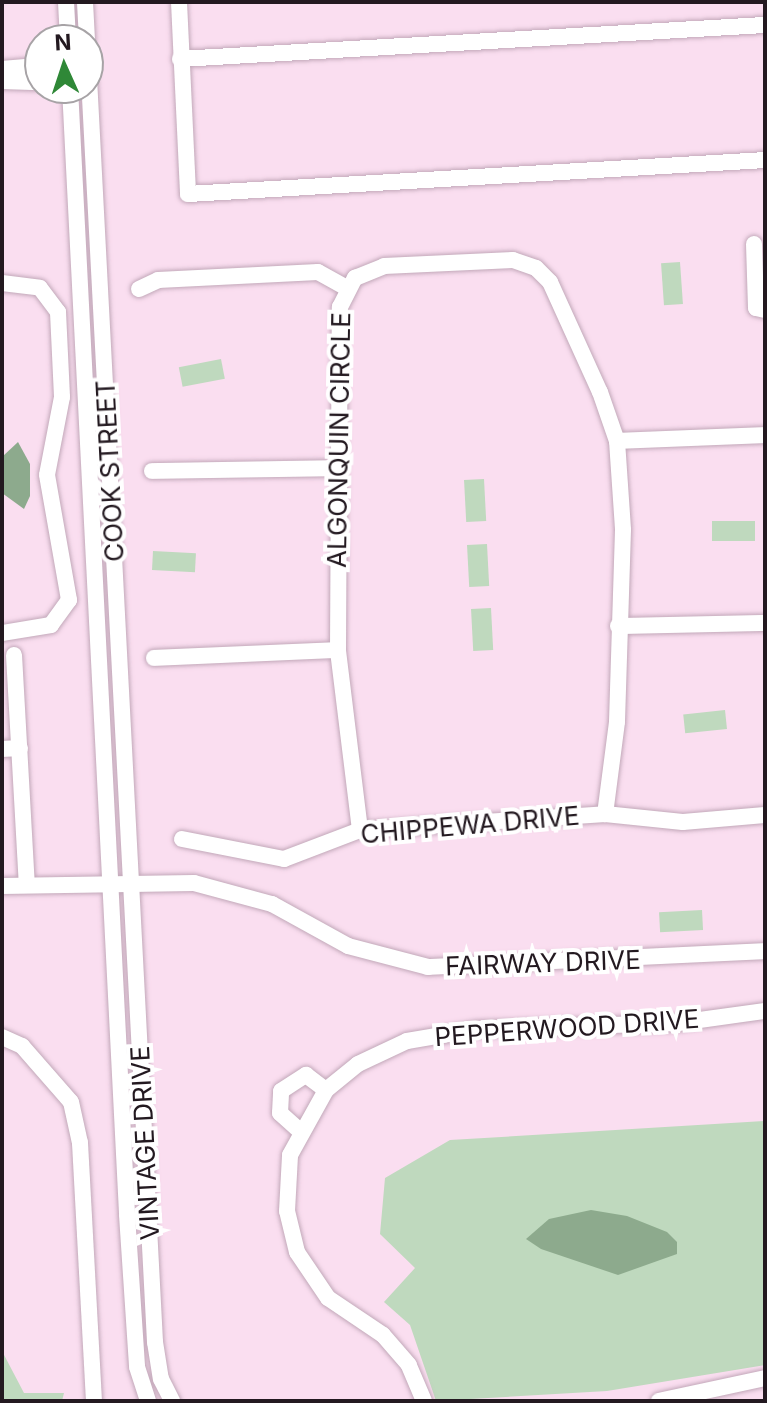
<!DOCTYPE html>
<html>
<head>
<meta charset="utf-8">
<style>
  body { margin:0 }
  #map { position:relative; width:767px; height:1403px; overflow:hidden; background:#fadef0; font-family:Inter,sans-serif }
  div>[style] { position:absolute }
  .green>* { inset:0; background:#bfd9be; transform-origin:0 0 }
  .water>* { inset:0; background:#8daa8d }
  .roads { filter:drop-shadow(0 0 2px #c2a8b9) drop-shadow(0 0 2px #c2a8b9) }
  .minor>* { height:16px; margin:-8px; padding:0 8px; transform-origin:8px; border-radius:8px; background:#fff }
  span { translate:-50% -50%; white-space:nowrap; text-align:center; line-height:1.15; -webkit-text-stroke:8px #fff; paint-order:stroke }
  .street-label { font-size:26px; color:#231920 }
  .frame { position:absolute; inset:0; border:4px solid #231920; pointer-events:none }
  .north { position:absolute; left:24px; top:24px; width:80px; height:80px; box-sizing:border-box; background:#fff; border:2px solid #a7a3a6; border-radius:50%; rotate:357deg; font-size:22px; font-weight:700; line-height:32px; text-align:center; color:#231920 }
  .north::after { content:''; display:block; margin:auto; width:28px; height:36px; background:#2f8837; clip-path:polygon(50% 0,100% 100%,50% 72%,0 100%) }
</style>
</head>
<body>
<div id="map">
  <div class="green">
    <i style="left:680px;top:262px;width:42px;height:19px;rotate:86deg"></i>
    <i style="left:221px;top:359px;width:20px;height:43px;rotate:79deg"></i>
    <i style="left:484px;top:479px;width:42px;height:20px;rotate:87deg"></i>
    <i style="left:712px;top:521px;width:43px;height:20px"></i>
    <i style="left:487px;top:544px;width:42px;height:20px;rotate:87deg"></i>
    <i style="left:153px;top:551px;width:43px;height:19px;rotate:3deg"></i>
    <i style="left:491px;top:608px;width:42px;height:20px;rotate:87deg"></i>
    <i style="left:725px;top:710px;width:19px;height:42px;rotate:84deg"></i>
    <i style="left:702px;top:910px;width:20px;height:43px;rotate:87deg"></i>
    <i style="clip-path:polygon(765px 1121px,765px 1365px,607px 1391px,436px 1401px,410px 1325px,384px 1302px,415px 1268px,380px 1234px,385px 1178px,450px 1140px)"></i>
    <i style="clip-path:polygon(2px 1351px,24px 1393px,64px 1393px,62px 1401px,2px 1401px)"></i>
  </div>
  <div class="water">
    <i style="clip-path:polygon(18px 442px,30px 464px,30px 496px,24px 509px,2px 493px,2px 457px)"></i>
    <i style="clip-path:polygon(591px 1210px,627px 1216px,667px 1232px,677px 1242px,677px 1254px,618px 1275px,541px 1249px,526px 1239px,549px 1219px)"></i>
  </div>
  <div class="roads">
    <div class="minor">
      <i style="left:66px;top:2px;width:38px;rotate:87deg"></i>
      <i style="left:85px;top:2px;width:38px;rotate:87deg"></i>
      <i style="left:179px;top:2px;width:192px;rotate:87.3deg"></i>
      <i style="left:188px;top:194px;width:578px;rotate:-3.37deg"></i>
      <i style="left:88px;top:59px;width:1285px;rotate:87.01deg"></i>
      <i style="left:155px;top:1342px;width:37px;rotate:81deg"></i>
      <i style="left:161px;top:1379px;width:25px;rotate:63deg"></i>
      <i style="left:180px;top:59px;width:586px;rotate:-3.33deg"></i>
      <i style="left:2px;top:69px;width:38px;rotate:-5deg"></i>
      <i style="left:2px;top:81px;width:38px;rotate:2deg"></i>
      <i style="left:70px;top:88px;width:1128px;rotate:87.1deg"></i>
      <i style="left:127px;top:1215px;width:152px;rotate:86.2deg"></i>
      <i style="left:137px;top:1367px;width:36px;rotate:72deg"></i>
      <i style="left:754px;top:244px;width:64px;rotate:88.2deg"></i>
      <i style="left:756px;top:308px;width:9px;rotate:13deg"></i>
      <i style="left:2px;top:283px;width:38px;rotate:7deg"></i>
      <i style="left:40px;top:288px;width:30px;rotate:53deg"></i>
      <i style="left:58px;top:312px;width:85px;rotate:87.3deg"></i>
      <i style="left:62px;top:397px;width:79px;rotate:100.9deg"></i>
      <i style="left:47px;top:475px;width:127px;rotate:80deg"></i>
      <i style="left:69px;top:600px;width:31px;rotate:126deg"></i>
      <i style="left:51px;top:625px;width:50px;rotate:170.7deg"></i>
      <i style="left:139px;top:289px;width:21px;rotate:-25deg"></i>
      <i style="left:158px;top:280px;width:160px;rotate:-2.9deg"></i>
      <i style="left:318px;top:272px;width:33px;rotate:29deg"></i>
      <i style="left:617px;top:441px;width:148px;rotate:-2.3deg"></i>
      <i style="left:152px;top:471px;width:186px;rotate:-0.9deg"></i>
      <i style="left:618px;top:626px;width:147px;rotate:-1.2deg"></i>
      <i style="left:14px;top:655px;width:230px;rotate:86.8deg"></i>
      <i style="left:154px;top:658px;width:184px;rotate:-2.5deg"></i>
      <i style="left:2px;top:749px;width:18px;rotate:-3deg"></i>
      <i style="left:360px;top:830px;width:181px;rotate:-97deg"></i>
      <i style="left:338px;top:650px;width:343px;rotate:-89.7deg"></i>
      <i style="left:340px;top:307px;width:33px;rotate:-63deg"></i>
      <i style="left:355px;top:278px;width:31px;rotate:-22deg"></i>
      <i style="left:384px;top:266px;width:129px;rotate:-2.7deg"></i>
      <i style="left:513px;top:260px;width:24px;rotate:19deg"></i>
      <i style="left:536px;top:268px;width:20px;rotate:45deg"></i>
      <i style="left:550px;top:282px;width:121px;rotate:65.6deg"></i>
      <i style="left:600px;top:392px;width:52px;rotate:70.9deg"></i>
      <i style="left:617px;top:441px;width:89px;rotate:86.1deg"></i>
      <i style="left:623px;top:530px;width:192px;rotate:91.8deg"></i>
      <i style="left:617px;top:722px;width:93px;rotate:97.4deg"></i>
      <i style="left:182px;top:839px;width:104px;rotate:11.1deg"></i>
      <i style="left:284px;top:859px;width:81px;rotate:-20.9deg"></i>
      <i style="left:360px;top:830px;width:246px;rotate:-3.7deg"></i>
      <i style="left:605px;top:814px;width:78px;rotate:5.9deg"></i>
      <i style="left:683px;top:822px;width:82px;rotate:-4.9deg"></i>
      <i style="left:2px;top:886px;width:192px;rotate:-0.9deg"></i>
      <i style="left:194px;top:883px;width:81px;rotate:15.1deg"></i>
      <i style="left:272px;top:904px;width:87px;rotate:28.9deg"></i>
      <i style="left:348px;top:946px;width:83px;rotate:14.7deg"></i>
      <i style="left:428px;top:967px;width:337px;rotate:-2.7deg"></i>
      <i style="left:2px;top:1037px;width:22px;rotate:24deg"></i>
      <i style="left:22px;top:1046px;width:74px;rotate:48.8deg"></i>
      <i style="left:71px;top:1102px;width:42px;rotate:77.6deg"></i>
      <i style="left:80px;top:1143px;width:258px;rotate:86.9deg"></i>
      <i style="left:300px;top:1131px;width:27px;rotate:-138deg"></i>
      <i style="left:280px;top:1113px;width:22px;rotate:-87deg"></i>
      <i style="left:281px;top:1091px;width:30px;rotate:-33deg"></i>
      <i style="left:306px;top:1075px;width:25px;rotate:37deg"></i>
      <i style="left:424px;top:1401px;width:39px;rotate:-113deg"></i>
      <i style="left:409px;top:1365px;width:40px;rotate:-131deg"></i>
      <i style="left:383px;top:1335px;width:66px;rotate:-146.1deg"></i>
      <i style="left:328px;top:1298px;width:55px;rotate:-124deg"></i>
      <i style="left:297px;top:1252px;width:42px;rotate:-103.7deg"></i>
      <i style="left:287px;top:1211px;width:56px;rotate:-86.9deg"></i>
      <i style="left:290px;top:1155px;width:74px;rotate:-61deg"></i>
      <i style="left:326px;top:1090px;width:41px;rotate:-39.1deg"></i>
      <i style="left:358px;top:1064px;width:54px;rotate:-25.1deg"></i>
      <i style="left:407px;top:1041px;width:71px;rotate:-9.7deg"></i>
      <i style="left:477px;top:1029px;width:201px;rotate:-1.7deg"></i>
      <i style="left:678px;top:1023px;width:88px;rotate:-7.9deg"></i>
      <i style="left:659px;top:1401px;width:108px;rotate:-12.2deg"></i>
    </div>
  </div>
  <div class="street-label">
    <span style="left:339px;top:440px;rotate:-89deg">ALGONQUIN CIRCLE</span>
    <span style="left:110px;top:471px;rotate:-93deg">COOK STREET</span>
    <span style="left:470px;top:825px;rotate:-5deg">CHIPPEWA DRIVE</span>
    <span style="left:543px;top:963px;rotate:-2deg">FAIRWAY DRIVE</span>
    <span style="left:567px;top:1028px;rotate:-4deg">PEPPERWOOD DRIVE</span>
    <span style="left:145px;top:1143px;rotate:-93deg">VINTAGE DRIVE</span>
  </div>
  <div class="frame"></div>
  <div class="north">N</div>
</div>
</body>
</html>
